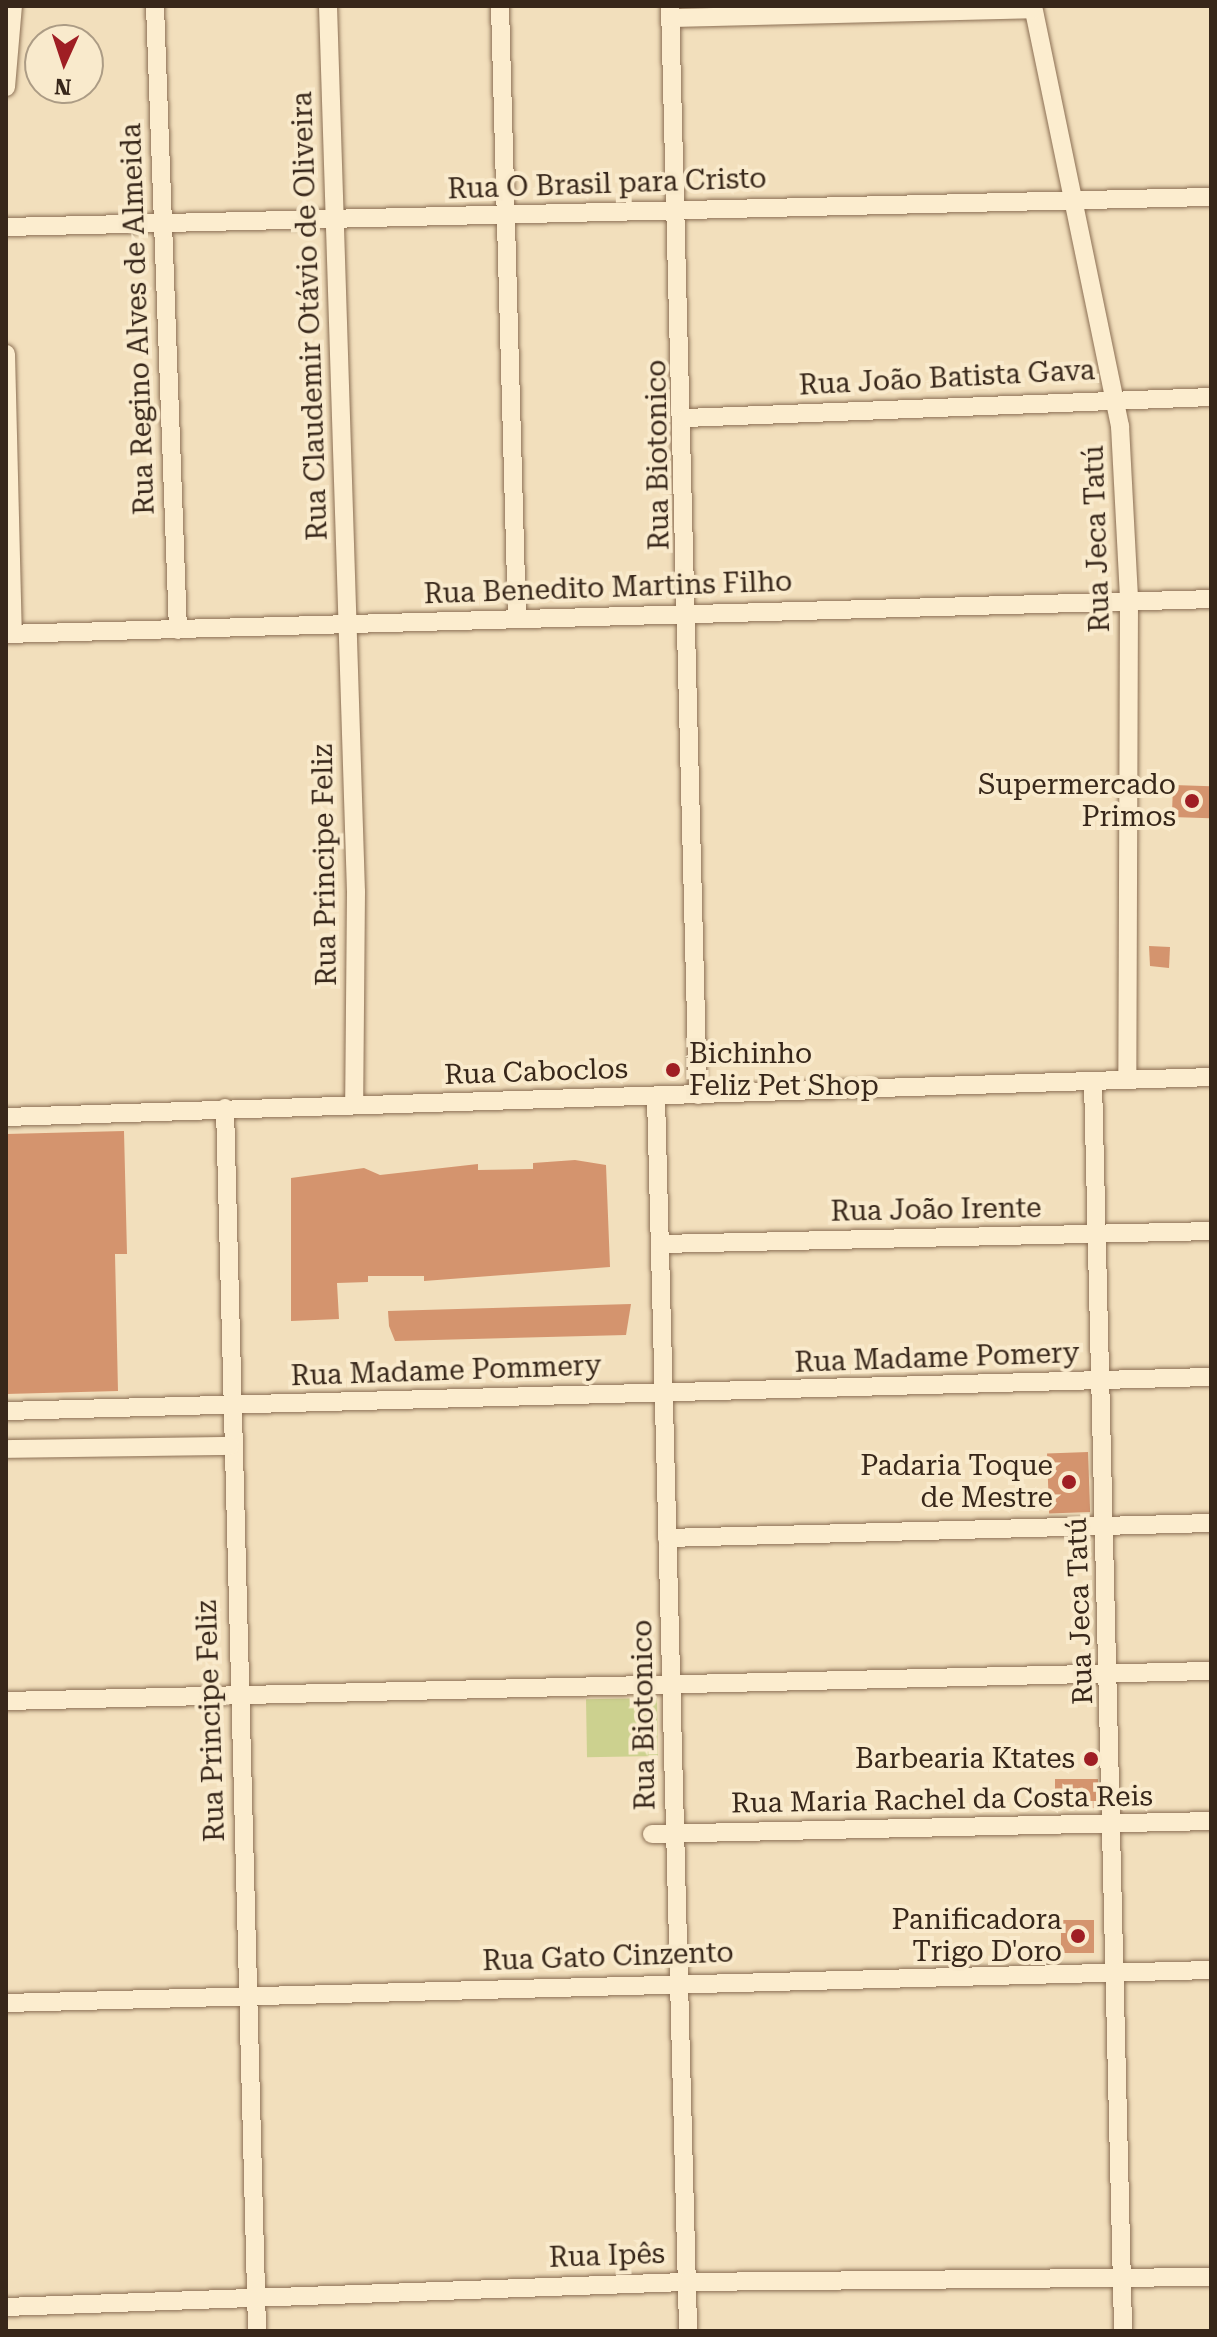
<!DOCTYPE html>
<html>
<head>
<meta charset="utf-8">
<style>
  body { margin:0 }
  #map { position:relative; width:1217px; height:2337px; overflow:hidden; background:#f2dfbc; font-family:"Roboto Serif",serif }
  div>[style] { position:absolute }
  .green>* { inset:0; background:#ccd18f; transform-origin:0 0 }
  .building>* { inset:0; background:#d4946e; transform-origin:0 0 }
  .roads { filter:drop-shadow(0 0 2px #8b6f54) drop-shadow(0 0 2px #8b6f54) }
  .minor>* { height:18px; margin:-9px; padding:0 9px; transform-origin:9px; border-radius:9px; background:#fcedcf }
  .dots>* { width:22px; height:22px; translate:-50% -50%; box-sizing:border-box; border:4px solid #f9eacc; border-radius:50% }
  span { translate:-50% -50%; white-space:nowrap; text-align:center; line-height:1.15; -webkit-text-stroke:8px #f9eacc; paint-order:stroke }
  .street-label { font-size:28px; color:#38271a }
  .poi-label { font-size:28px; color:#38271a }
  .right { translate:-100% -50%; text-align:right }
  .left { translate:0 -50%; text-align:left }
  .frame { position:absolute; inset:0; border:8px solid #38271a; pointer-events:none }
  .north { position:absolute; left:24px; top:24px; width:80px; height:80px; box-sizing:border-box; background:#f9eacc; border:2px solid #ac9c85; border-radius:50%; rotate:183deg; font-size:22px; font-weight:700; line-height:32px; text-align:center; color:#38271a }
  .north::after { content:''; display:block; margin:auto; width:28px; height:36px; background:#9f1e24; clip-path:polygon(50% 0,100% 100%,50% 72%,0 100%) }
</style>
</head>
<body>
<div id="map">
  <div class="green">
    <i style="left:657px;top:1698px;width:58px;height:71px;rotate:89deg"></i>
  </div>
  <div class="building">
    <i style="left:1173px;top:785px;width:38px;height:32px;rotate:2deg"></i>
    <i style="clip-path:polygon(1149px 946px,1170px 947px,1169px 968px,1150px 966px)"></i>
    <i style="clip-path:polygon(124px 1131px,127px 1254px,115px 1254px,118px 1391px,6px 1394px,6px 1134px)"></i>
    <i style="clip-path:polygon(575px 1160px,606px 1165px,610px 1267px,424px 1281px,424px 1276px,368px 1276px,368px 1282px,337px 1283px,339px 1319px,291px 1321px,291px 1178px,364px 1168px,380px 1175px,478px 1164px,478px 1170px,533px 1169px,533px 1163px)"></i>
    <i style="clip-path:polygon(631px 1304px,626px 1335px,395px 1341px,389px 1326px,388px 1311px)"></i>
    <i style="left:1088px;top:1452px;width:60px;height:41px;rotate:88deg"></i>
    <i style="left:1055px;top:1779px;width:43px;height:29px"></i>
    <i style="left:1061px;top:1920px;width:33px;height:33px"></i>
  </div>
  <div class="roads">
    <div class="minor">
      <i style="left:155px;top:6px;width:624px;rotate:87.89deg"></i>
      <i style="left:328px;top:6px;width:886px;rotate:88.19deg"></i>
      <i style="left:356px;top:892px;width:213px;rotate:90.5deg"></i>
      <i style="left:500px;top:6px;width:613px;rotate:88.41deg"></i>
      <i style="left:670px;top:6px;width:1089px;rotate:88.53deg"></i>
      <i style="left:1033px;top:6px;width:429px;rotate:78.3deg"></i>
      <i style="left:1120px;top:426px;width:174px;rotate:87deg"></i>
      <i style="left:1129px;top:600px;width:480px;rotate:90.2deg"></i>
      <i style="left:671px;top:18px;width:362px;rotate:-1.4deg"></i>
      <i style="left:6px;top:87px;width:81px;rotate:-85.1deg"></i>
      <i style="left:6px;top:227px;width:1205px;rotate:-1.43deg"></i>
      <i style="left:6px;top:354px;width:280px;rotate:88.6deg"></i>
      <i style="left:686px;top:418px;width:525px;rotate:-2.29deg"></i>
      <i style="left:6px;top:634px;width:1206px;rotate:-1.66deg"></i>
      <i style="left:1093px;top:1082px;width:1249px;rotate:88.62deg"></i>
      <i style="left:656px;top:1097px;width:1234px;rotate:88.51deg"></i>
      <i style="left:225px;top:1108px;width:1223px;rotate:88.5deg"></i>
      <i style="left:6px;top:1117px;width:1206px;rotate:-1.9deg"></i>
      <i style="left:661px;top:1244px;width:550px;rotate:-1.35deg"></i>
      <i style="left:6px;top:1411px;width:1205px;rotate:-1.62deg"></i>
      <i style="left:6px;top:1449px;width:224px;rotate:-0.8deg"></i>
      <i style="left:667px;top:1538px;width:544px;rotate:-1.58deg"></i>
      <i style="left:6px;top:1701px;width:1205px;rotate:-1.43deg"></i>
      <i style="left:652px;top:1834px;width:559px;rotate:-1.33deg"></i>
      <i style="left:6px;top:2003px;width:1205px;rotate:-1.57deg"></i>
      <i style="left:6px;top:2307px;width:680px;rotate:-2.11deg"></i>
      <i style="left:686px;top:2282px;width:525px;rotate:-0.55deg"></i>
    </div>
  </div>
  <div class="dots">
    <i style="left:1192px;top:801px;background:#9f1e24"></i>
    <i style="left:673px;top:1070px;background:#9f1e24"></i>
    <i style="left:1069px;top:1482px;background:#9f1e24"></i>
    <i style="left:1091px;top:1759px;background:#9f1e24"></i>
    <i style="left:1078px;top:1936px;background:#9f1e24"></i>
  </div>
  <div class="street-label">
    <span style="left:607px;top:184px;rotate:-2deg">Rua O Brasil para Cristo</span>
    <span style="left:310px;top:316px;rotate:-92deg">Rua Claudemir Otávio de Oliveira</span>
    <span style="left:138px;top:319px;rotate:-92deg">Rua Regino Alves de Almeida</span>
    <span style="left:947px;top:378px;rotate:-3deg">Rua João Batista Gava</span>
    <span style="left:658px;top:455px;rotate:-91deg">Rua Biotonico</span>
    <span style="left:1097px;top:539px;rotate:-92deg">Rua Jeca Tatú</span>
    <span style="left:608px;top:588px;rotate:-2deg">Rua Benedito Martins Filho</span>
    <span style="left:325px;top:865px;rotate:-91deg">Rua Principe Feliz</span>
    <span style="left:536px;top:1072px;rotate:-2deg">Rua Caboclos</span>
    <span style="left:936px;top:1210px;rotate:-1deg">Rua João Irente</span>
    <span style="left:937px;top:1358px;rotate:-2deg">Rua Madame Pomery</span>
    <span style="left:446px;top:1371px;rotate:-2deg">Rua Madame Pommery</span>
    <span style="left:1080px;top:1611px;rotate:-92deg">Rua Jeca Tatú</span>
    <span style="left:644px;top:1715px;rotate:-91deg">Rua Biotonico</span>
    <span style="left:211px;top:1721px;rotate:-92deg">Rua Principe Feliz</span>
    <span style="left:942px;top:1800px;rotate:-1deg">Rua Maria Rachel da Costa Reis</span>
    <span style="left:608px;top:1957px;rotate:-2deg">Rua Gato Cinzento</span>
    <span style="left:607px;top:2256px;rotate:-2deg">Rua Ipês</span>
  </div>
  <div class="poi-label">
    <span class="right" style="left:1176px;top:801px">Supermercado<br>Primos</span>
    <span class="left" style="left:689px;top:1070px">Bichinho<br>Feliz Pet Shop</span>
    <span class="right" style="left:1053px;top:1482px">Padaria Toque<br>de Mestre</span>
    <span class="right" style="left:1075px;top:1759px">Barbearia Ktates</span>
    <span class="right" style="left:1062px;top:1936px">Panificadora<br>Trigo D'oro</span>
  </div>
  <div class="frame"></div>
  <div class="north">N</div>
</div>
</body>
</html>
